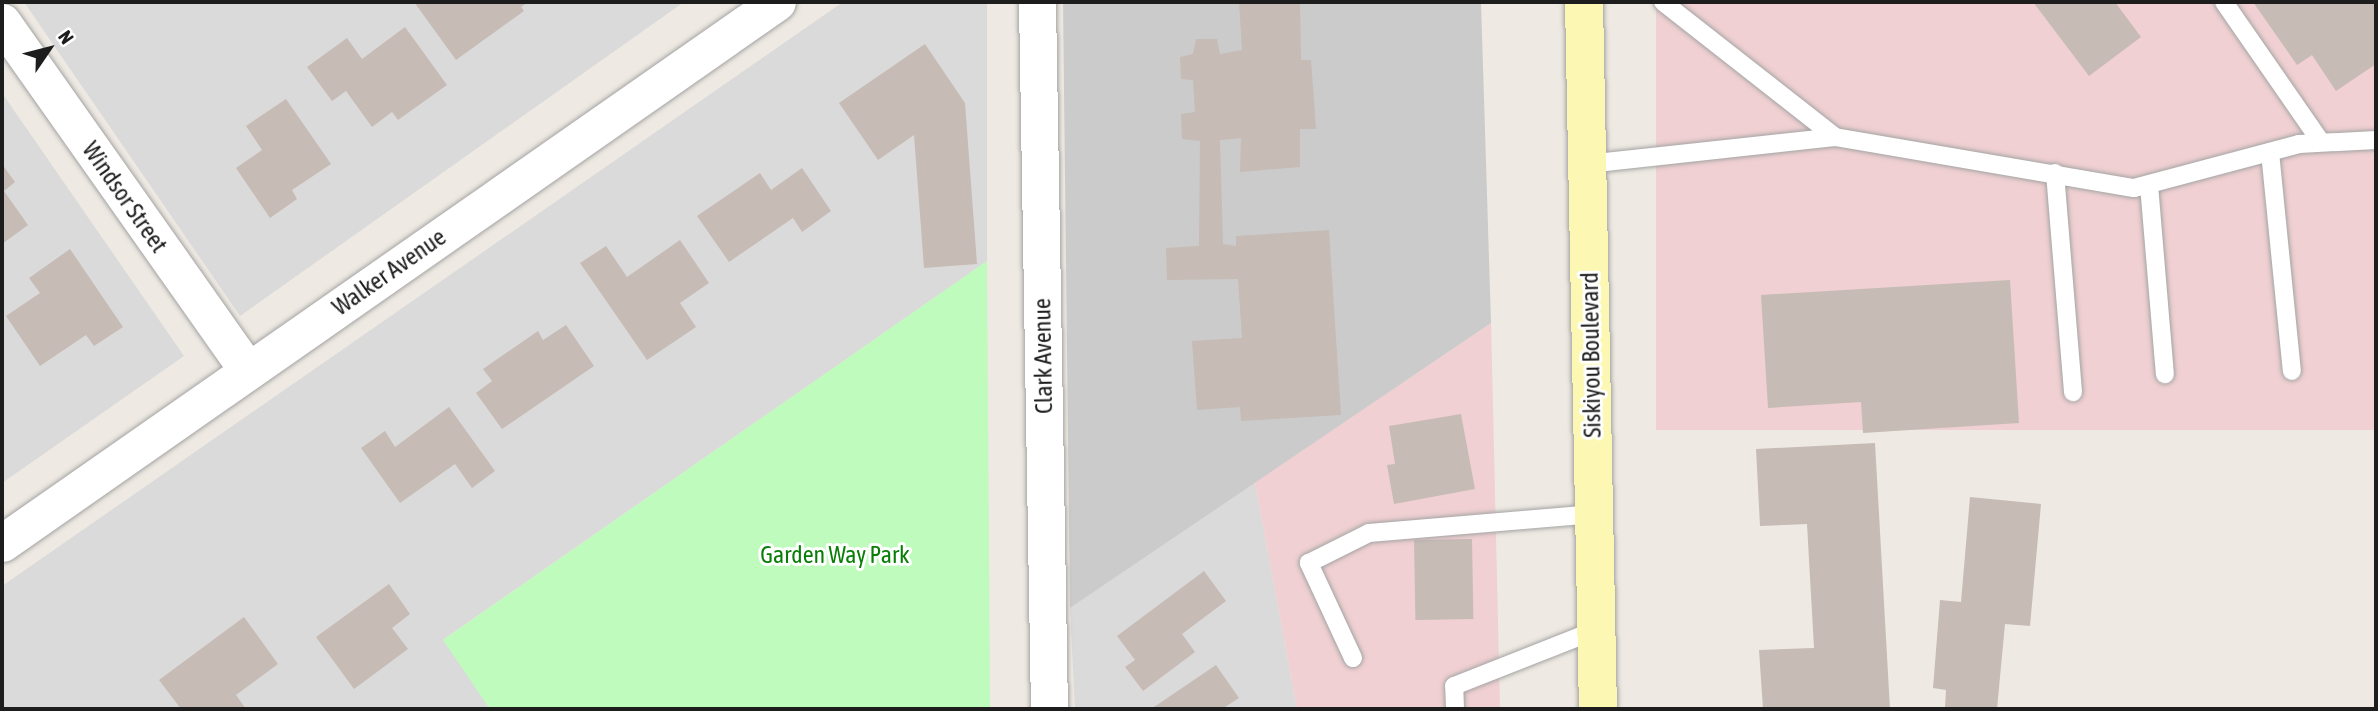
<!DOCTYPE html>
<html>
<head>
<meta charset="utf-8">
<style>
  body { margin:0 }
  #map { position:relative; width:2378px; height:711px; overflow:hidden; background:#eee9e2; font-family:"Asap Condensed",sans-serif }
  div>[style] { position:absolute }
  .residential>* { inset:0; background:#dbdada }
  .commercial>* { inset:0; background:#f0d0d2; transform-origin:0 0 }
  .religious>* { inset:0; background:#cbcbcb }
  .park>* { inset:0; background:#befbbc }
  .building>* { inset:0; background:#c6bbb5; transform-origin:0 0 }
  .roads { filter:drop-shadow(0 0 2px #a4a4a4) drop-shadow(0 0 2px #a4a4a4) }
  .service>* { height:18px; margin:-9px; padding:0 9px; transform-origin:9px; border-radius:9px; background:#fff }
  .minor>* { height:37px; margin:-18.5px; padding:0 18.5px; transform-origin:18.5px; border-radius:18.5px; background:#fff }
  .secondary>* { height:38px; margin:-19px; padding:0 19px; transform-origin:19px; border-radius:19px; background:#fcf8b3 }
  span { translate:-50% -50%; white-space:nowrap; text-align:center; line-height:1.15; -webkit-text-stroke:6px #fff; paint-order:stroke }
  .street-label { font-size:24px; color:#1d1d1d }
  .park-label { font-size:24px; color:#097e07 }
  .frame { position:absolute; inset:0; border:4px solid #1d1d1d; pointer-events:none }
  .north { position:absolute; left:14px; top:14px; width:70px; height:70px; -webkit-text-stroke:5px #fff; paint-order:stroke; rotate:55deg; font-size:19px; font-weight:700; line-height:28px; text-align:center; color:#1d1d1d }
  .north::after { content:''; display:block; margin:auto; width:24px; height:32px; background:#1d1d1d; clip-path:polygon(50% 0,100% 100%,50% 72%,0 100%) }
</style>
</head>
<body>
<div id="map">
  <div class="residential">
    <i style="clip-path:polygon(24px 2px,684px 2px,240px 316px)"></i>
    <i style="clip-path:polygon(843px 2px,987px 2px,987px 261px,444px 639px,490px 709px,2px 709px,2px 586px)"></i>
    <i style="clip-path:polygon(2px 93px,184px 356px,2px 483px)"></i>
    <i style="clip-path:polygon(1255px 482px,1297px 709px,1075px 709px,1070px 608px)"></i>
  </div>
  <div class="commercial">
    <i style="left:1656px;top:2px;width:720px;height:428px"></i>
    <i style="clip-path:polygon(1491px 323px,1500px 709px,1297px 709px,1255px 482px)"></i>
  </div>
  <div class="religious">
    <i style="clip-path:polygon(1063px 2px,1481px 2px,1491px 323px,1070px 608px)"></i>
  </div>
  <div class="park">
    <i style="clip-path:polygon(987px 261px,990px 709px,490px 709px,443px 640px)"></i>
  </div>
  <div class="building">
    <i style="clip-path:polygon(414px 2px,528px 2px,521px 7px,524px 11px,456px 60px)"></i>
    <i style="clip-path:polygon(1239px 2px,1300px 2px,1301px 60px,1311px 60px,1316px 129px,1300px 129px,1300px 167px,1240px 172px,1241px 138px,1220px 140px,1223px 244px,1236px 246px,1236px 236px,1329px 230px,1341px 415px,1241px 421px,1240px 407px,1197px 410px,1192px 341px,1242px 338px,1238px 279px,1167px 280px,1166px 248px,1199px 246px,1200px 141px,1182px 139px,1181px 114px,1195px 112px,1193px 80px,1181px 79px,1180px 57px,1193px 54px,1196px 39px,1217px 39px,1220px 54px,1242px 50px)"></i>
    <i style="clip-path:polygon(2033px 2px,2115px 2px,2141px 37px,2089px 76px)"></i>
    <i style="clip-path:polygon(2253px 2px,2376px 2px,2376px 64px,2336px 91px,2312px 55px,2297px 65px)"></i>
    <i style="clip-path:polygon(405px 27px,447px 85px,398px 120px,392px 112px,372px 127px,346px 91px,332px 101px,307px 67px,347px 38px,362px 59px)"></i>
    <i style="clip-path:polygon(925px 44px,965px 103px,977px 264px,924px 268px,914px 135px,878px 160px,839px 103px)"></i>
    <i style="clip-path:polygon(286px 99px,331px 164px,292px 190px,297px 199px,270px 218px,236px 168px,262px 150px,246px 126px)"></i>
    <i style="clip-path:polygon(2px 164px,15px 182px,4px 191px,28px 225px,2px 244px)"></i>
    <i style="clip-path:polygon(802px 168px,831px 211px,802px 232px,793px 218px,729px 262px,697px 216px,760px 173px,771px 190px)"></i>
    <i style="clip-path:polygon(680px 240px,709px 283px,680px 303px,696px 327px,647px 360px,580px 263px,606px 246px,627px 277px)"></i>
    <i style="clip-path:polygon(70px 249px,123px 327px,94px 346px,86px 335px,40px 366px,6px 316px,40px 293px,29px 278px)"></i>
    <i style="clip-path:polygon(2010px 280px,2019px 423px,1863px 433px,1861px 402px,1768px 408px,1761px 295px)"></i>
    <i style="clip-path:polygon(566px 325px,594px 366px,502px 429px,476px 393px,492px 381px,483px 369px,538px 331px,543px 340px)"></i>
    <i style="clip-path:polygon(449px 407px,495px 471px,472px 488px,455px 464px,400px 503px,361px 448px,385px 431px,395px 447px)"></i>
    <i style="clip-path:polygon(1461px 414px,1475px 489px,1394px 504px,1387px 465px,1395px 464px,1389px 426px)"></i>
    <i style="clip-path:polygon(1875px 443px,1890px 709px,1763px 709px,1759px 650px,1814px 648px,1807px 524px,1760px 526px,1756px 449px)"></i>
    <i style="clip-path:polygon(1970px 497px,2041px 504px,2030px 626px,2005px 624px,1997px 709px,1945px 708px,1946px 690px,1933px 688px,1940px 600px,1961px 602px)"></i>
    <i style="left:1472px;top:539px;width:80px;height:58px;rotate:89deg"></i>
    <i style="clip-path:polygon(1204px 571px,1226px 601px,1182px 634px,1195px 652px,1143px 691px,1125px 667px,1135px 660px,1117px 636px)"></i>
    <i style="clip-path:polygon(389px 584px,410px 614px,392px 628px,408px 649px,354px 689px,316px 637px)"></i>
    <i style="clip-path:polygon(244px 617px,278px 664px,236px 695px,246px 709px,181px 709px,159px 680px)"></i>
    <i style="clip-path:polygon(1216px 665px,1239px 698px,1222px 709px,1151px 709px)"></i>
  </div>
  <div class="roads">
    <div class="service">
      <i style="left:1663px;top:2px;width:219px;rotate:38.1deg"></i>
      <i style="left:2224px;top:2px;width:170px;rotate:55.3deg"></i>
      <i style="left:2270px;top:152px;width:220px;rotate:84.3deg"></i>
      <i style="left:1587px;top:164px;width:249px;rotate:-6.2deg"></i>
      <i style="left:1835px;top:137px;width:303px;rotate:9.7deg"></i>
      <i style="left:2134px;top:188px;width:171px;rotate:-14.9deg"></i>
      <i style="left:2299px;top:144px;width:77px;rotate:-3deg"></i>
      <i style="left:2055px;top:173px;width:220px;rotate:85.3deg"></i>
      <i style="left:2149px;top:185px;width:190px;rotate:85.2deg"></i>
      <i style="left:1353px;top:658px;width:105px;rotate:-114.9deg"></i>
      <i style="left:1309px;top:563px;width:67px;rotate:-26.6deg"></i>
      <i style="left:1369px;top:533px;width:226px;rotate:-4.8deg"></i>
      <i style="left:1455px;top:709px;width:23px;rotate:-92deg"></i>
      <i style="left:1454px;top:686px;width:153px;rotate:-21.5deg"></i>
    </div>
    <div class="minor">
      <i style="left:1037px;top:2px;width:707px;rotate:89.03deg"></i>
      <i style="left:2px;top:22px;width:427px;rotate:54.8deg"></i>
      <i style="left:2px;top:543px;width:945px;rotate:-34.92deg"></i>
    </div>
    <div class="secondary">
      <i style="left:1584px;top:2px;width:707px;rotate:88.87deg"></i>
    </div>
  </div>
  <div class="street-label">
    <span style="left:125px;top:197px;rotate:55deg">Windsor Street</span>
    <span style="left:389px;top:272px;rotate:-35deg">Walker Avenue</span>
    <span style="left:1591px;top:355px;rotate:-91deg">Siskiyou Boulevard</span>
    <span style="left:1043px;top:356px;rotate:-91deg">Clark Avenue</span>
  </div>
  <div class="park-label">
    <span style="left:835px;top:555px">Garden Way Park</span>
  </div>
  <div class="frame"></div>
  <div class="north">N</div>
</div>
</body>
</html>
